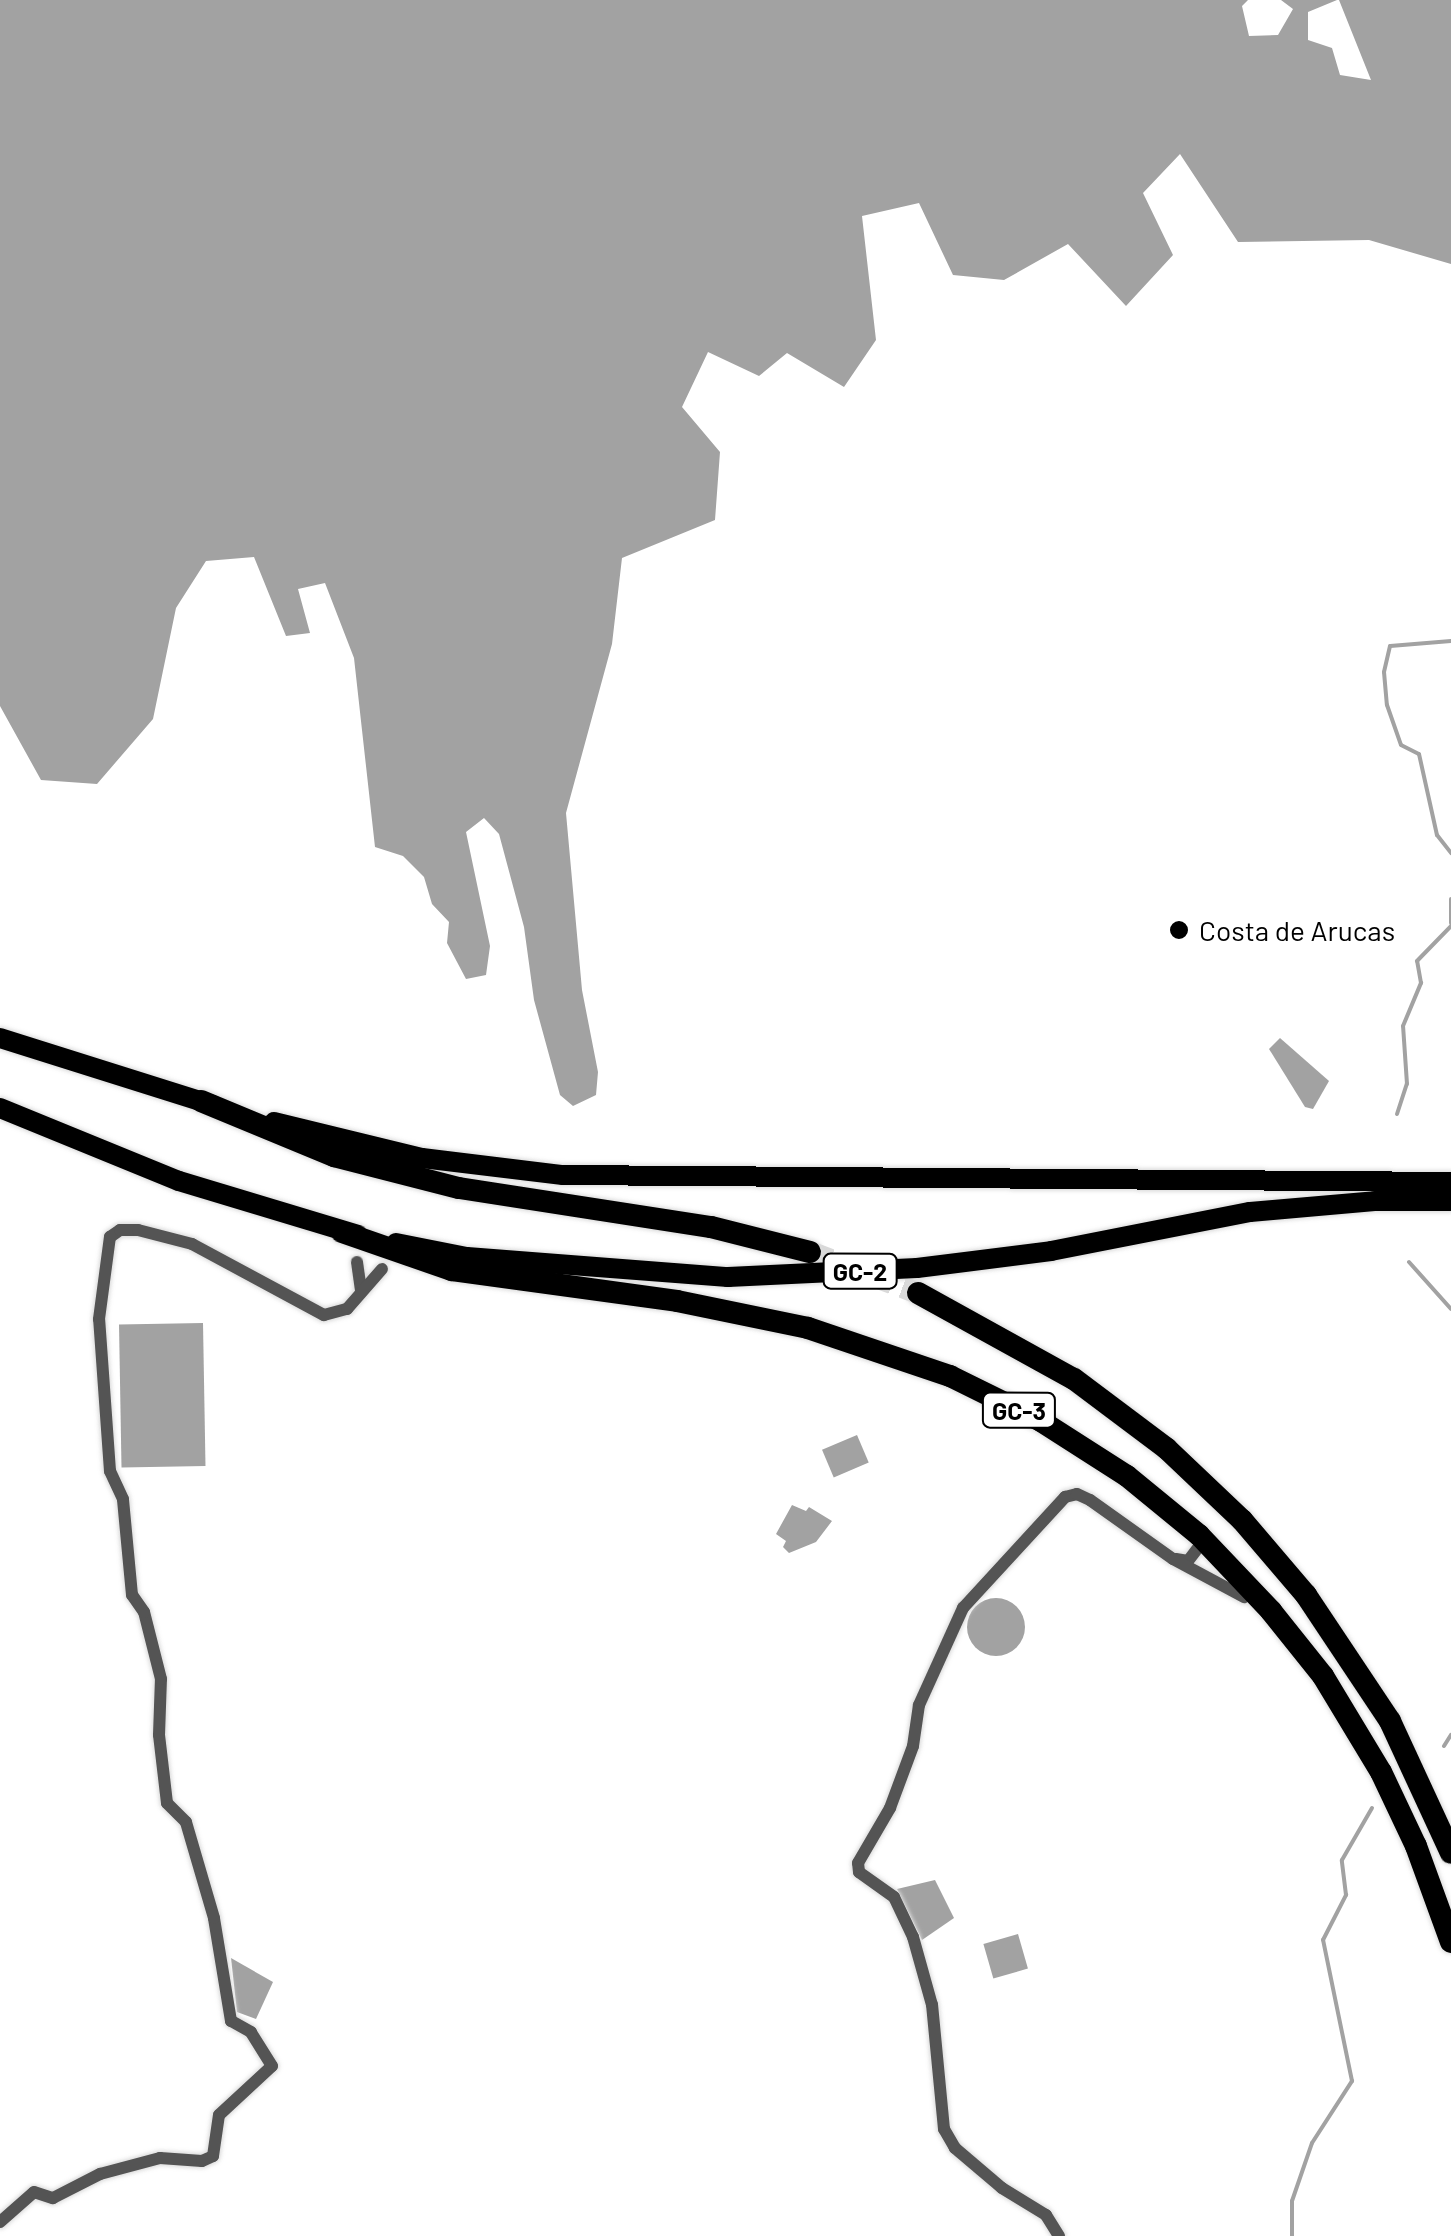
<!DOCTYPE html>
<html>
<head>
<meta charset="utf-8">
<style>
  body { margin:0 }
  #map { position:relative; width:1451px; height:2236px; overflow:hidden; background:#fff; font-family:Barlow,sans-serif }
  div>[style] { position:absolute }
  .water>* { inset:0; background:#a2a2a2; transform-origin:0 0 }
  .round { border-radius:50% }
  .stream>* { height:4px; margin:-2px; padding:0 2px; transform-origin:2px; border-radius:2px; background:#a2a2a2 }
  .motorway-tunnel>* { height:22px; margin-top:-11px; transform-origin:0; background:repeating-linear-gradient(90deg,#d9d9d9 0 22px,transparent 0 33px) }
  .roads { filter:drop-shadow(0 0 2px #dbdbdb) drop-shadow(0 0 2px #dbdbdb) }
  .minor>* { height:12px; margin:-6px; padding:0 6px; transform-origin:6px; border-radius:6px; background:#545454 }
  .trunk>* { height:20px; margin:-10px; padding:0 10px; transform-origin:10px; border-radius:10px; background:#000 }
  .motorway>* { height:22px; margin:-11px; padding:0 11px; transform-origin:11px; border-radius:11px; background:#000 }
  .dots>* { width:28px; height:28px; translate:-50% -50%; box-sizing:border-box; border:5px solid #fff; border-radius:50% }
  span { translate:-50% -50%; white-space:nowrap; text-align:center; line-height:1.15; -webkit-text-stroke:8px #fff; paint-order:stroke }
  .shield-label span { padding:2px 8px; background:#fff; border:2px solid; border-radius:8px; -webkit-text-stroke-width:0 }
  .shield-label { font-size:25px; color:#000; font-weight:700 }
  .poi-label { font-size:28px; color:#000 }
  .left { translate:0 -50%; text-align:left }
</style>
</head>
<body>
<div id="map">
  <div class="water">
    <i style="clip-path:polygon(0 0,1248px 0,1242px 6px,1249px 36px,1278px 35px,1293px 9px,1281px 0,1337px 0,1308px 12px,1308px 40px,1332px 48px,1340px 75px,1371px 80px,1339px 0,1451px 0,1451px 264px,1369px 240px,1238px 242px,1180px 154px,1143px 193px,1173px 255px,1126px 306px,1068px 244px,1004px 280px,953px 275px,919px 203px,862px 216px,876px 340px,844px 387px,787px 353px,759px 376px,708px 352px,682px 407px,720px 452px,715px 520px,622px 558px,612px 644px,566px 813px,582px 990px,598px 1072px,596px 1095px,573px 1106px,560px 1095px,534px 1000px,524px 927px,499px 834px,484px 818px,466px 832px,490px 946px,486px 975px,466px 979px,447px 943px,449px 922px,432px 904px,424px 877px,403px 856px,375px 847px,354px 658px,325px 583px,298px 589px,310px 633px,286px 636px,254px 557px,206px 561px,176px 608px,153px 719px,97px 784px,41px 780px,0 706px)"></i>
    <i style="clip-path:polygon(1280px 1038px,1329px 1081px,1313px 1109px,1305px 1107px,1269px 1049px)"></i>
    <i style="left:203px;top:1323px;width:143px;height:84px;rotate:89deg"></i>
    <i style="left:857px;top:1435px;width:30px;height:38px;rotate:67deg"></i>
    <i style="clip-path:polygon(792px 1505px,806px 1511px,809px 1507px,832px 1521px,816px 1542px,789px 1553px,783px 1547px,786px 1541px,776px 1534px)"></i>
    <i class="round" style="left:967px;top:1598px;width:58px;height:58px"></i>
    <i style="clip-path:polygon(935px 1880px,954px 1918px,922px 1940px,897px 1889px)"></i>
    <i style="left:1018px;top:1934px;width:36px;height:36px;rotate:74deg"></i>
    <i style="clip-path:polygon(231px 1958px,273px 1982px,256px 2019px,237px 2012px)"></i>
  </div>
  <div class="stream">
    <i style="left:1451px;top:641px;width:61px;rotate:175.3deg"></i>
    <i style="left:1390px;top:646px;width:27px;rotate:103deg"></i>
    <i style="left:1384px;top:672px;width:33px;rotate:85deg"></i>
    <i style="left:1387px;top:705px;width:42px;rotate:70.7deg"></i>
    <i style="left:1401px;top:745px;width:20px;rotate:27deg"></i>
    <i style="left:1419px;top:754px;width:83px;rotate:77.5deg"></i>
    <i style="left:1437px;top:835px;width:23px;rotate:52deg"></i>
    <i style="left:1451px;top:899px;width:24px;rotate:90deg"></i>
    <i style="left:1397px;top:1114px;width:32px;rotate:-72deg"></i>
    <i style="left:1407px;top:1084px;width:58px;rotate:-93.9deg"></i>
    <i style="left:1403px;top:1026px;width:47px;rotate:-67.3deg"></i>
    <i style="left:1421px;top:983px;width:22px;rotate:-100deg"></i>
    <i style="left:1417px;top:961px;width:49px;rotate:-45.8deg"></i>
    <i style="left:1409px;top:1262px;width:63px;rotate:48.2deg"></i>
    <i style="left:1444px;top:1746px;width:13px;rotate:-58deg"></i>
    <i style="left:1292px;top:2236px;width:35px;rotate:-90deg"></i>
    <i style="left:1292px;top:2201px;width:61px;rotate:-71deg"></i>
    <i style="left:1312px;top:2143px;width:74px;rotate:-57.2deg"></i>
    <i style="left:1352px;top:2081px;width:144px;rotate:-101.6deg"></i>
    <i style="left:1323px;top:1940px;width:51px;rotate:-62.9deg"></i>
    <i style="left:1346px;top:1895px;width:35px;rotate:-97deg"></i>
    <i style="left:1342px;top:1860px;width:60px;rotate:-60deg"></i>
  </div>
  <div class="motorway-tunnel">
    <i style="left:810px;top:1252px;width:116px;rotate:20.8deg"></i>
  </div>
  <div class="roads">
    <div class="minor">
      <i style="left:357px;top:1262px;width:30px;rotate:82deg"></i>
      <i style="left:1176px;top:1559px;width:12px;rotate:9deg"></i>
      <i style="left:1188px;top:1561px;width:15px;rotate:-53deg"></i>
      <i style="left:0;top:2222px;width:45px;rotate:-41.4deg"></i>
      <i style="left:34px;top:2192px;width:20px;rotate:18deg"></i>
      <i style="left:53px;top:2198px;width:53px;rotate:-27.1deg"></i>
      <i style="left:100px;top:2174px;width:62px;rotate:-14.9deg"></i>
      <i style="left:160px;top:2158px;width:42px;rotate:4.1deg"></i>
      <i style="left:202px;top:2161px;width:12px;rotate:-24deg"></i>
      <i style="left:213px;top:2156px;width:41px;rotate:-81.7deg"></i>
      <i style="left:219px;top:2115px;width:72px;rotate:-42.8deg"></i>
      <i style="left:272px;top:2066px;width:40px;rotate:-122deg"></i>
      <i style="left:251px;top:2032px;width:23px;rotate:-151deg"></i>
      <i style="left:231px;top:2021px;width:104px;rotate:-99.4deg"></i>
      <i style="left:214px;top:1918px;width:100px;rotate:-106.3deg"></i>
      <i style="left:186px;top:1822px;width:27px;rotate:-135deg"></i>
      <i style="left:167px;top:1803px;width:68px;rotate:-96.7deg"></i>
      <i style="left:159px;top:1735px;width:56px;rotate:-88deg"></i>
      <i style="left:161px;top:1679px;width:69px;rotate:-104.2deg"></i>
      <i style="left:144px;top:1612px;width:21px;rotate:-125deg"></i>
      <i style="left:132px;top:1595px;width:96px;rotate:-95.4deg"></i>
      <i style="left:123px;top:1499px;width:31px;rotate:-115deg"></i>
      <i style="left:110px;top:1471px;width:152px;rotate:-94.1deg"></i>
      <i style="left:99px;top:1319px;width:83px;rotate:-82.4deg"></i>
      <i style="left:110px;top:1237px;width:12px;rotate:-35deg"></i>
      <i style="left:120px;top:1230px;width:18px"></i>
      <i style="left:138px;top:1230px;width:56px;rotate:14.5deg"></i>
      <i style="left:192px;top:1244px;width:150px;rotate:28.3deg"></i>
      <i style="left:324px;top:1315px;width:24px;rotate:-15deg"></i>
      <i style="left:347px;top:1309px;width:53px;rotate:-48.8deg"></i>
      <i style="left:1059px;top:2236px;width:25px;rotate:-122deg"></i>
      <i style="left:1046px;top:2215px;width:52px;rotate:-148.5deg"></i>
      <i style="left:1002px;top:2188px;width:62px;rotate:-139.6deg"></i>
      <i style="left:955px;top:2148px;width:22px;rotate:-120deg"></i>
      <i style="left:944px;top:2129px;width:125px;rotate:-95.5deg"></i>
      <i style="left:932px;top:2005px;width:71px;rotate:-105.6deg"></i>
      <i style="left:913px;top:1937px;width:44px;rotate:-115.4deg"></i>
      <i style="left:894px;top:1897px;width:43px;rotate:-144.5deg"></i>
      <i style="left:859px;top:1872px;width:9px;rotate:-96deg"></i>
      <i style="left:858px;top:1863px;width:64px;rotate:-59.8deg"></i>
      <i style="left:890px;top:1808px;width:66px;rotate:-69.6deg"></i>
      <i style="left:913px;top:1746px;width:41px;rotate:-81.7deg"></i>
      <i style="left:919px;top:1705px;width:107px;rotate:-65.6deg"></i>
      <i style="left:963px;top:1608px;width:151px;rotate:-47.4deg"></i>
      <i style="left:1065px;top:1497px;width:12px;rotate:-14deg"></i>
      <i style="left:1077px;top:1494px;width:14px;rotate:25deg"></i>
      <i style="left:1090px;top:1500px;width:102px;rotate:35.4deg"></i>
      <i style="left:1173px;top:1559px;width:81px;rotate:28.2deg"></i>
    </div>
    <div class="trunk">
      <i style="left:0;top:1038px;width:223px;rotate:17.5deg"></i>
      <i style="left:0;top:1108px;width:193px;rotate:22.2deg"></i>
      <i style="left:179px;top:1181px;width:187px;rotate:16.8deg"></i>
      <i style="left:274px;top:1122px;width:152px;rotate:13.7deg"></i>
      <i style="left:422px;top:1158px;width:142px;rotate:6.9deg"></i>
      <i style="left:563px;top:1175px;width:888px;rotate:0.45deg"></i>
      <i style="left:396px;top:1243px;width:72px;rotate:11.2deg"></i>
      <i style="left:467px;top:1257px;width:262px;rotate:4.4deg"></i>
      <i style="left:728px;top:1277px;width:189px;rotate:-2.7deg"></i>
      <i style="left:917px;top:1268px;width:135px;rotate:-7.2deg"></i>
      <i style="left:1051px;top:1251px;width:203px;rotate:-11.1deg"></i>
      <i style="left:1250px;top:1212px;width:125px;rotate:-5deg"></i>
      <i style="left:1375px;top:1201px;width:76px"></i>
    </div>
    <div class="motorway">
      <i style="left:201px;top:1101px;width:144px;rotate:22.5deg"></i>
      <i style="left:334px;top:1156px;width:129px;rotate:14.4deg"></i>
      <i style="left:459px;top:1188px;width:255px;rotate:8.8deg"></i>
      <i style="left:711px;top:1227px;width:102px;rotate:14.2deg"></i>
      <i style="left:342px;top:1232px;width:116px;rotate:19.1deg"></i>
      <i style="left:452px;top:1270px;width:227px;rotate:7.8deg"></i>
      <i style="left:677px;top:1301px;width:134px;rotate:11.6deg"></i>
      <i style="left:808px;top:1328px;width:150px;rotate:18.7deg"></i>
      <i style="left:950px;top:1376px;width:102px;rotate:26.3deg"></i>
      <i style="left:1041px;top:1421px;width:102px;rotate:32.6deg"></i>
      <i style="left:1127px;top:1476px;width:93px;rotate:39.3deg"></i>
      <i style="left:1199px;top:1535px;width:105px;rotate:46.5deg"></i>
      <i style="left:1271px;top:1611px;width:83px;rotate:51.3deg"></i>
      <i style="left:1323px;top:1676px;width:112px;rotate:58.9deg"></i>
      <i style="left:1381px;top:1772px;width:82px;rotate:64.7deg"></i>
      <i style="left:1416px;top:1846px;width:102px;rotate:70deg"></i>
      <i style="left:918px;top:1293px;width:178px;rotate:28.9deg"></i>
      <i style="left:1074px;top:1379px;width:115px;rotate:36.9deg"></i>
      <i style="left:1166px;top:1448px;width:105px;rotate:43.5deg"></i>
      <i style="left:1242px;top:1520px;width:99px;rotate:49.5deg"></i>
      <i style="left:1306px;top:1595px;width:151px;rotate:56.3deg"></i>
      <i style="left:1390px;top:1721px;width:145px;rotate:65.2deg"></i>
    </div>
  </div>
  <div class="dots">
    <i style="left:1179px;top:930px;background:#000"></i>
  </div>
  <div class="shield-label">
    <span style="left:860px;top:1271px">GC-2</span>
    <span style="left:1019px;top:1410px">GC-3</span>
  </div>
  <div class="poi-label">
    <span class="left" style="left:1199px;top:930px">Costa de Arucas</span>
  </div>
</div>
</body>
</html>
